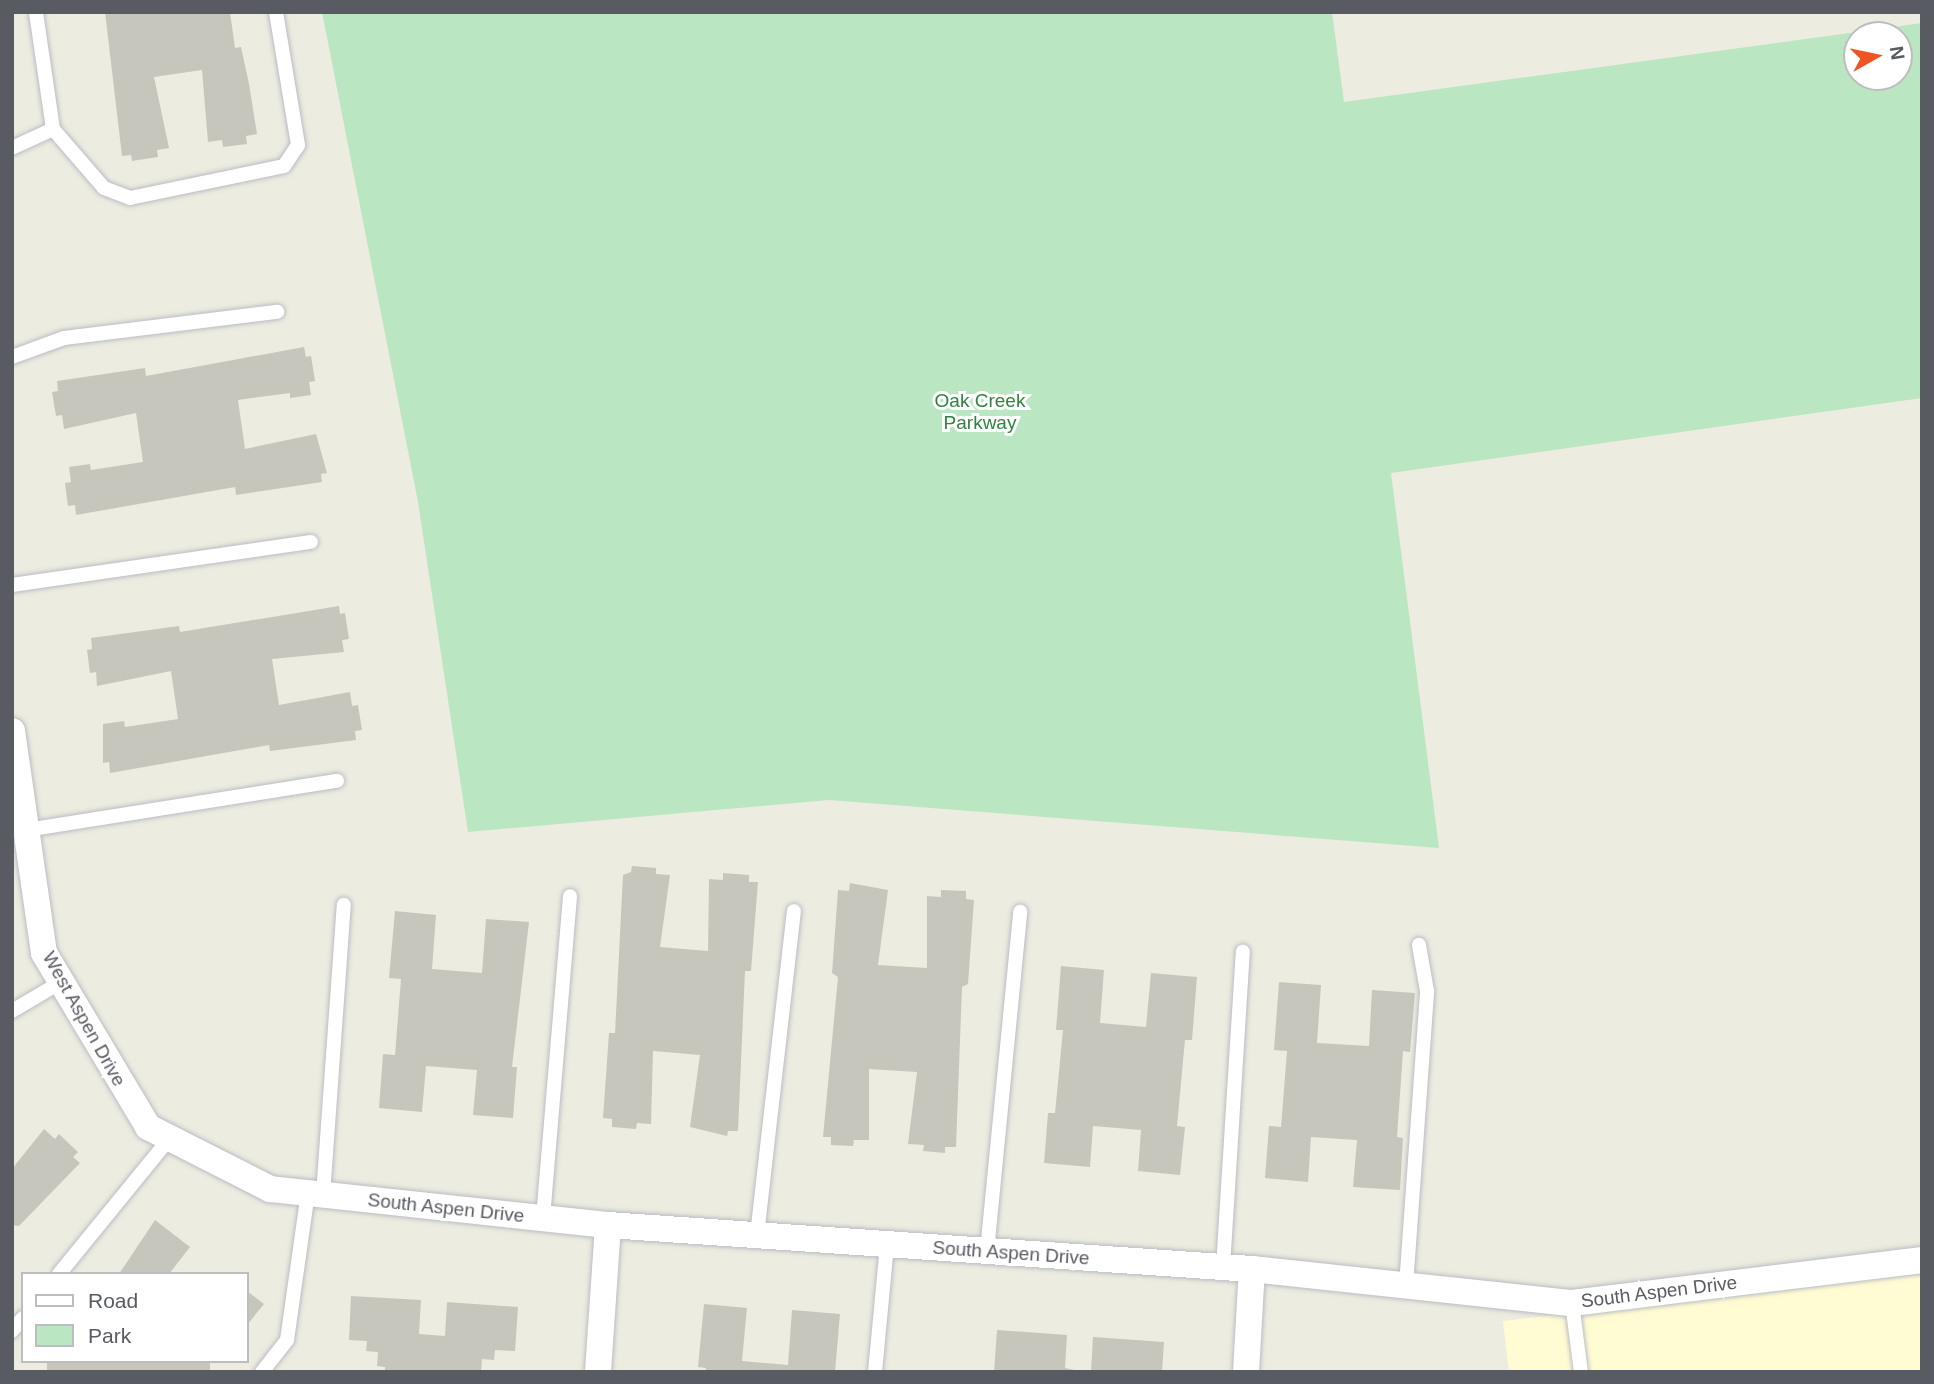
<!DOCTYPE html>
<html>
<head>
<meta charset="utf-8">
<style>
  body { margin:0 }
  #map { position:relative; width:1934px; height:1384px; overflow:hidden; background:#edece0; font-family:Helvetica,sans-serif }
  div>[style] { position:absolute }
  .commercial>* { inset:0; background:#fffcd3 }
  .green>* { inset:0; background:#bbe6c2 }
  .building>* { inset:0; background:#c7c6bd; transform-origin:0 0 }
  .roads { filter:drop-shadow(0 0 2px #bbbcc3) drop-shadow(0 0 2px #bbbcc3) }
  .service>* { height:14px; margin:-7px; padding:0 7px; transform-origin:7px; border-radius:7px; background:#fff }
  .minor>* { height:26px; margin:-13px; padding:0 13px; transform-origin:13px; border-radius:13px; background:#fff }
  span { translate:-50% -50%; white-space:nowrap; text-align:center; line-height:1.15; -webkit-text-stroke:6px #fff; paint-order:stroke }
  .park-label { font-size:19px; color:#308241 }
  .street-label { font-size:19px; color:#595b62 }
  .frame { position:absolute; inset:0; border:14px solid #595b62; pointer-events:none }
  .legend { position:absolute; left:21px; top:1272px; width:228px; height:91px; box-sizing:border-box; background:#fff; border:2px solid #bdbdc0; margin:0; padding:9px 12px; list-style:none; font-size:21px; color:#595b62 }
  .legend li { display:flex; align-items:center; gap:14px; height:35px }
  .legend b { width:35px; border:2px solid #bdbdc0 }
  .north { position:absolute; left:1843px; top:21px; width:70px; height:70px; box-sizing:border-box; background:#fff; border:2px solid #bdbdc0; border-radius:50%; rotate:81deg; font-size:19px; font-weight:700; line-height:28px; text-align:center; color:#595b62 }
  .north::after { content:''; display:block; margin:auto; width:24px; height:32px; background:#ef5524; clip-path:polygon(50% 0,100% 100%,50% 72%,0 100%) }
</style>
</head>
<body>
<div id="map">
  <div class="commercial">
    <i style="clip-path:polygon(1922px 1273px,1922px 1372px,1509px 1372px,1503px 1321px)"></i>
  </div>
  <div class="green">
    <i style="clip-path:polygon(evenodd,322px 12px,1332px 12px,1344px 102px,1922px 23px,1922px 398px,1391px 473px,1439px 848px,829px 800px,468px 832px,418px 502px,322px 12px,1857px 35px,1899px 35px,1899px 77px,1857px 77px,1857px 35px)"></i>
  </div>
  <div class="building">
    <i style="clip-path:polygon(105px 12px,230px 12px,235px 48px,241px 47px,249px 84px,257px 134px,246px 136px,247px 144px,223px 147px,222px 140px,208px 142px,202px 70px,154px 77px,169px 148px,157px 150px,158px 157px,132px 161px,131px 155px,122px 156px)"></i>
    <i style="clip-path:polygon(304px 347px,306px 357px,311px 356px,315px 381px,309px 382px,311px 395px,290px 398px,290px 393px,238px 400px,245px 449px,316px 434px,327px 473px,321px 474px,322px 482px,236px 495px,235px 487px,76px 515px,75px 505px,68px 506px,65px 483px,71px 482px,69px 467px,90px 464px,91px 470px,143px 462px,136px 413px,64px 429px,62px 415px,56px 416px,52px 392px,58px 391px,57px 381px,145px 368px,146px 376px)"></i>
    <i style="clip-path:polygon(339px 606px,340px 614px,345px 613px,349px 639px,342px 640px,344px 652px,272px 659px,279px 705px,350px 692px,352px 706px,358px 705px,362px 730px,355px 731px,356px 740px,270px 751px,269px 745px,110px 773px,109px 762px,103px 763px,103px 724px,124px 721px,125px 727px,178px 719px,171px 671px,97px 686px,96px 672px,90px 673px,87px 650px,92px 649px,91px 638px,179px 626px,180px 632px)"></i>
    <i style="clip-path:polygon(632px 866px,656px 868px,656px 874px,670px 875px,660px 947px,708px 951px,709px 879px,723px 880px,723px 873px,749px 875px,749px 882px,758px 882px,751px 971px,745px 971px,738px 1131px,728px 1131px,727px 1136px,690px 1127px,700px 1055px,653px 1051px,651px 1124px,637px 1123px,636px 1129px,612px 1127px,612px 1119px,603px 1118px,609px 1033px,615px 1033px,623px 875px,631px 872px)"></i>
    <i style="clip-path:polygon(850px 883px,888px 890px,878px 965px,927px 968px,927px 896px,941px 897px,941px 890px,966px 891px,966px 899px,974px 900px,968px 984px,962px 987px,956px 1147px,945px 1147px,945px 1153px,923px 1151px,924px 1145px,908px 1144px,917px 1072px,869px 1069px,869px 1140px,854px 1140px,853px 1146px,831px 1145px,831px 1137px,823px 1137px,838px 977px,832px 973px,838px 890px,849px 891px)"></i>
    <i style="clip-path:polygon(395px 911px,436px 915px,432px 969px,482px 973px,486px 919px,529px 922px,512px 1067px,517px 1067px,513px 1118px,473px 1115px,477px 1070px,426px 1066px,422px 1112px,379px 1108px,383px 1054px,395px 1055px,401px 979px,389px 978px)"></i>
    <i style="clip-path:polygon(1061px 966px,1104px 970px,1100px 1023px,1146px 1027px,1151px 973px,1197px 977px,1192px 1040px,1185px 1040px,1177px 1126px,1185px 1127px,1180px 1175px,1138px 1171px,1141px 1130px,1093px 1126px,1090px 1167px,1044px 1163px,1048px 1113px,1055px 1113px,1063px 1030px,1056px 1030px)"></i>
    <i style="clip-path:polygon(1279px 982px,1321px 985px,1317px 1043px,1369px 1046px,1372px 990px,1415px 993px,1410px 1052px,1403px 1051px,1397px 1137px,1403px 1138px,1400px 1190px,1353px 1187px,1357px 1140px,1311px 1137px,1308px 1182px,1265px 1178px,1269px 1126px,1281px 1127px,1287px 1051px,1274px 1050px)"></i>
    <i style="clip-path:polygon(44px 1129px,55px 1139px,59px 1134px,78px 1152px,73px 1157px,80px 1163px,19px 1226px,12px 1225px,12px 1169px)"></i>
    <i style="clip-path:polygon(155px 1220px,190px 1247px,169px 1274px,119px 1274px)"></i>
    <i style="clip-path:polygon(247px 1291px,264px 1304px,247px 1325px)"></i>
    <i style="clip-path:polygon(351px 1296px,421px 1300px,419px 1334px,445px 1336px,447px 1302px,518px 1307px,515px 1351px,495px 1350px,494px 1360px,482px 1359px,481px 1372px,385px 1372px,385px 1367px,377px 1366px,378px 1352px,366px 1351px,367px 1341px,349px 1340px)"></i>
    <i style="clip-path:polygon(704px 1304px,747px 1308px,742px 1361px,788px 1365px,792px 1310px,840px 1314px,835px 1372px,706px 1372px,706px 1368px,698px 1367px)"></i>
    <i style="clip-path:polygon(997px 1330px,1067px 1335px,1065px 1368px,1085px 1372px,994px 1372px)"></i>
    <i style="clip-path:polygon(1093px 1337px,1164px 1342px,1162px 1372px,1091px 1372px)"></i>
    <i style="left:47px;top:1361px;width:163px;height:14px"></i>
  </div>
  <div class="roads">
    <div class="service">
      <i style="left:53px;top:129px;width:78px;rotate:49.2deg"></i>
      <i style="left:104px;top:188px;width:28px;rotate:21deg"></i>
      <i style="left:130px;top:198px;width:157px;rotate:-11.7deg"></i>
      <i style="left:284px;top:166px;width:25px;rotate:-56deg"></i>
      <i style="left:298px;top:145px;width:135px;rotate:-99.4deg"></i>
      <i style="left:12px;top:148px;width:45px;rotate:-24.9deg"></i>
      <i style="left:53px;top:129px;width:118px;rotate:-98.3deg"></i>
      <i style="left:12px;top:357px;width:55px;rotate:-20.1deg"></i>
      <i style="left:64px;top:338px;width:215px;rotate:-7deg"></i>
      <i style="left:12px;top:585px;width:302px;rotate:-8.2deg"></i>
      <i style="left:26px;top:830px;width:315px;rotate:-9deg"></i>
      <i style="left:12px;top:1011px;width:57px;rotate:-30.6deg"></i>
      <i style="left:323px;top:1195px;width:291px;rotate:-85.9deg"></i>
      <i style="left:543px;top:1218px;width:323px;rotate:-85.2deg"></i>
      <i style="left:757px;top:1235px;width:326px;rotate:-83.5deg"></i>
      <i style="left:987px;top:1251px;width:341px;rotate:-84.4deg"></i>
      <i style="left:1223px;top:1267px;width:316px;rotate:-86.4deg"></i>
      <i style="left:59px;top:1274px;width:174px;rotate:-50.8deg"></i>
      <i style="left:1406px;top:1286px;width:296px;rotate:-85.9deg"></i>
      <i style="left:1427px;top:991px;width:47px;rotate:-99.9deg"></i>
      <i style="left:1572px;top:1303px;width:70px;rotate:82.6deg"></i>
      <i style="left:12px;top:1331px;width:17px;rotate:-50deg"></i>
      <i style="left:262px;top:1372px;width:41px;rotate:-52deg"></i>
      <i style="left:287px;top:1340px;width:148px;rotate:-81.9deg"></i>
      <i style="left:875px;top:1372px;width:129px;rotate:-84.6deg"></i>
    </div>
    <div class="minor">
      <i style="left:12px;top:731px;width:224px;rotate:81.8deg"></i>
      <i style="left:44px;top:953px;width:203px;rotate:59.1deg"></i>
      <i style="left:148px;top:1127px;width:137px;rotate:26.9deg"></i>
      <i style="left:270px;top:1189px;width:340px;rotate:6.1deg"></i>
      <i style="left:608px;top:1225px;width:646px;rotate:3.91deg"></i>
      <i style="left:1252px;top:1269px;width:322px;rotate:6.1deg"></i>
      <i style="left:1572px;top:1303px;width:353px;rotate:-7deg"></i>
      <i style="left:598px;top:1372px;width:147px;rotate:-86.1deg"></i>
      <i style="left:1246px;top:1372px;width:103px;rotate:-86.7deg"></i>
    </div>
  </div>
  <div class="park-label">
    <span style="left:980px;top:412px">Oak Creek<br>Parkway</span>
  </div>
  <div class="street-label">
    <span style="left:84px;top:1019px;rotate:61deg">West Aspen Drive</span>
    <span style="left:446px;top:1208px;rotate:6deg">South Aspen Drive</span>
    <span style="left:1011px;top:1253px;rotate:4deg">South Aspen Drive</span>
    <span style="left:1659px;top:1292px;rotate:-7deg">South Aspen Drive</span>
  </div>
  <div class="frame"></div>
  <ul class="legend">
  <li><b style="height:9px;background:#fff"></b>Road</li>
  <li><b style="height:19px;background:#bbe6c2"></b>Park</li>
  </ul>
  <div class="north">N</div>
</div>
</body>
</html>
